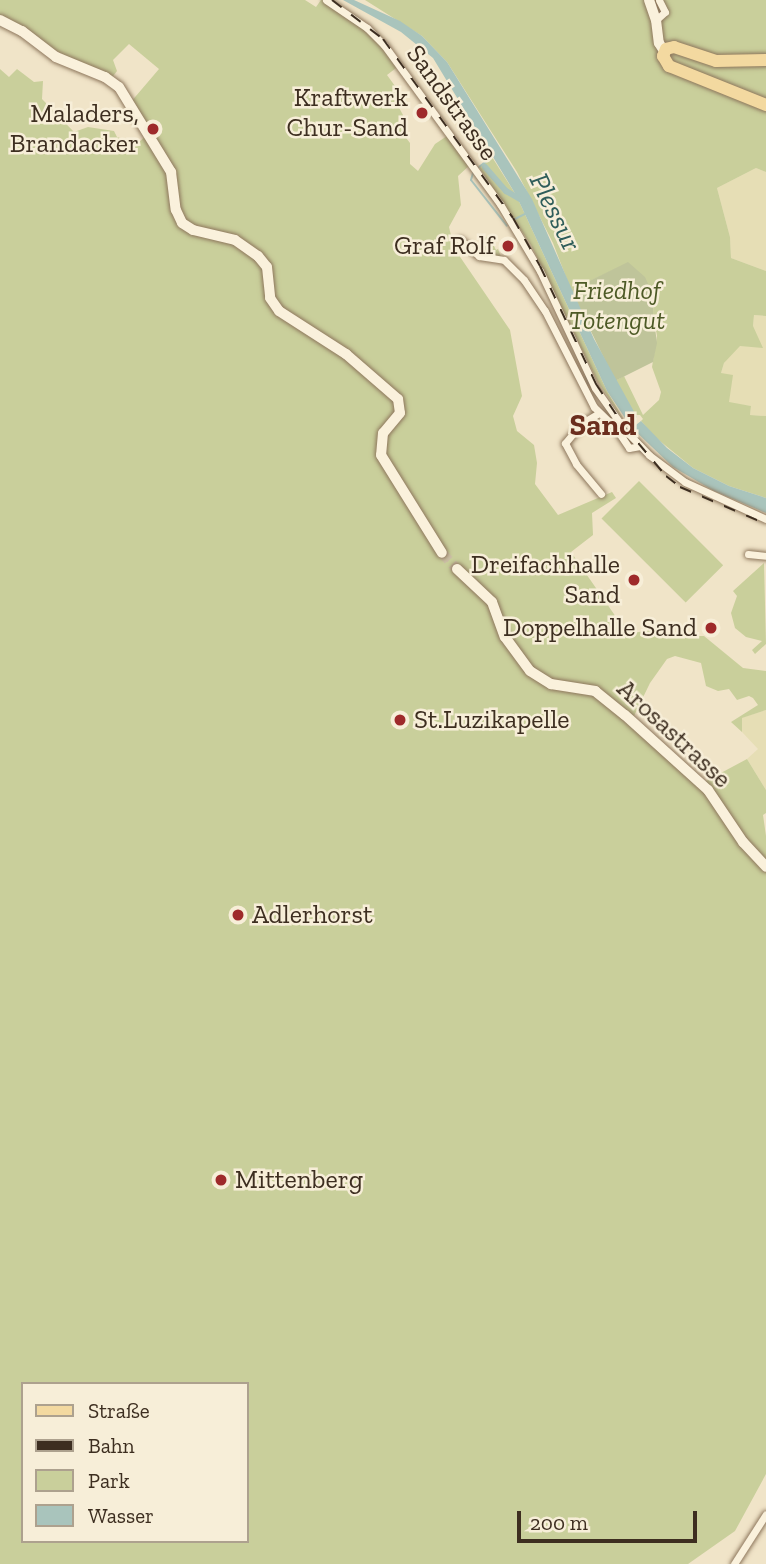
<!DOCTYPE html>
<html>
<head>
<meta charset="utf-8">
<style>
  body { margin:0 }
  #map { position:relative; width:766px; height:1564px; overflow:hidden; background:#f0e4c8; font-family:"Zilla Slab",serif }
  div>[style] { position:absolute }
  .farmland>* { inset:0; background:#e6deb5 }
  .green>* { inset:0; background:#c9cf9b; transform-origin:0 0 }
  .cemetery>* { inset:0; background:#bfc49a }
  .water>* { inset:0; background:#a9c4bc }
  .stream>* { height:2px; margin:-1px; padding:0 1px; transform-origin:1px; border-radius:1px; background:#a9c4bc }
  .canal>* { height:6px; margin:-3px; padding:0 3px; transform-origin:3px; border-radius:3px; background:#a9c4bc }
  .secondary-tunnel>* { height:10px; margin-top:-5px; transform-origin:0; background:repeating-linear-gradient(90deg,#ccc0a6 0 10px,transparent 0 15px) }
  .roads { filter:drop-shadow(0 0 2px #8d765c) drop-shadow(0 0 2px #8d765c) }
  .street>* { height:7px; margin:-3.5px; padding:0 3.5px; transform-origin:3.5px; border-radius:3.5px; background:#faf1dc }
  .secondary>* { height:10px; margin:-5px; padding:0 5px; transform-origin:5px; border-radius:5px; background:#faf1dc }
  .primary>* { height:12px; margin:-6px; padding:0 6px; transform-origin:6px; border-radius:6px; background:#f3d9a0 }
  .rail>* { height:2px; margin-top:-1px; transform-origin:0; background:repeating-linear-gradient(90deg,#3d2e20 0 12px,transparent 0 24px) }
  .dots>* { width:19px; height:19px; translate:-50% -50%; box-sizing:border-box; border:4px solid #f7eed8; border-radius:50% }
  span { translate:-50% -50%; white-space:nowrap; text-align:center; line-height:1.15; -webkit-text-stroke:5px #f7eed8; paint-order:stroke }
  .poi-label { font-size:26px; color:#3d2e20 }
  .right { translate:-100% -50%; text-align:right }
  .left { translate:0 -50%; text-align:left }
  .street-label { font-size:26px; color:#3d2e20 }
  .park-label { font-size:26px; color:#4d5a26; font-style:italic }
  .water-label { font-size:28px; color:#2f5d5a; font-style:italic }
  .quarter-label { font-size:30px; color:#6b2e1e; font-weight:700 }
  .legend { position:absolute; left:21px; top:1382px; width:228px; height:161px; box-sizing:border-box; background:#f7eed8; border:2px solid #ada18e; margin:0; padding:9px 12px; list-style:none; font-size:21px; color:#3d2e20 }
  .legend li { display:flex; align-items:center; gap:14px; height:35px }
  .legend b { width:35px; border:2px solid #ada18e }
  .scale { position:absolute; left:517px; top:1511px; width:180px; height:32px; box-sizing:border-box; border:4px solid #3d2e20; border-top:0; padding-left:9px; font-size:21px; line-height:24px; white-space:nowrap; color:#3d2e20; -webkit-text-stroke:5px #f7eed8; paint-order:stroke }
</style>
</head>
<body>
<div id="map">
  <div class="farmland">
    <i style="clip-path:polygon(756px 168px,766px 172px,766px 271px,731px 258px,730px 237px,717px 188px)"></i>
    <i style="clip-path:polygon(754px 315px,766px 316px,766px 416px,750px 415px,751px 406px,729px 403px,721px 373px,724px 363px,753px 326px)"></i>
    <i style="clip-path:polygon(766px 710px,766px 790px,747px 759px,758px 749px,742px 732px,741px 718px)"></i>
  </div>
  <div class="green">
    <i style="clip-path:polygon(evenodd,0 0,305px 0,316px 7px,321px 0,326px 0,356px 20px,400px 65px,387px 75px,403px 97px,396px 102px,403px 115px,403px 134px,410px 143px,410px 164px,418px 171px,435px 144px,450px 134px,471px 164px,458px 176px,461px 205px,449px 227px,454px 248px,510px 330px,522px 396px,513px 416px,517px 431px,534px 445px,537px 463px,535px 484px,558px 515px,612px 492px,616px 498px,592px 513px,593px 535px,571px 552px,616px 617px,632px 633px,652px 630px,682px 636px,704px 636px,743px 668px,766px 671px,766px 710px,742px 718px,742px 732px,731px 722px,758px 705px,753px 698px,749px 696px,737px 700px,729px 689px,718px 691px,706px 686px,701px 663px,675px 656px,667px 659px,650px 683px,633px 718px,704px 782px,747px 759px,766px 790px,766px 813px,763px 815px,766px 836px,766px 1474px,735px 1531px,688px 1564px,0 1564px,0 69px,9px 77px,17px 69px,34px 82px,43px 81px,42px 99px,74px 132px,88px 127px,114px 131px,117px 137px,137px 144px,149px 133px,130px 103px,159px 69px,129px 44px,113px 60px,117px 71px,110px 80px,0 20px,0 0,23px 1384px,247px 1384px,247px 1541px,23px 1541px,23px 1384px)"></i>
    <i style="clip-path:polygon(365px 0,766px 0,766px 172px,756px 168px,717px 188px,730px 237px,731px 258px,766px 271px,766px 316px,754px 315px,753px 326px,763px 348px,740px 346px,724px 363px,721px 373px,733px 375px,729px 402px,751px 406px,750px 415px,766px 416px,766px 498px,729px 486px,693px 468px,655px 437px,641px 421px,643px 419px,640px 415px,635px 415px,615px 381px,624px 376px,643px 415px,659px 400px,661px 392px,652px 367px,657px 336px,653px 313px,654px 297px,628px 263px,571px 290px,553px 243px,517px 172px,447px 62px,422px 36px)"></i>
    <i style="clip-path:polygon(492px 157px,516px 195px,607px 391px,627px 425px,598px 382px,531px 245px,479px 167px)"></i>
    <i style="clip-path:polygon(489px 236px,496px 250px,498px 249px,502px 259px,485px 257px,480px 239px)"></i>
    <i style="left:639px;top:481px;width:119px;height:53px;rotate:45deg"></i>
    <i style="clip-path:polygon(764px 563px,766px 644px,755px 654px,752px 650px,762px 641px,746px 637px,735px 628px,731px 613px,737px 596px,733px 591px)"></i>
  </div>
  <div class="cemetery">
    <i style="clip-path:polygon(628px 262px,645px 277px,654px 297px,653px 313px,657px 343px,653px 362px,615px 381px,571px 290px)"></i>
  </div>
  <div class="water">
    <i style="clip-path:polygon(343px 0,354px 0,400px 21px,422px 36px,447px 62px,532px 199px,594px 339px,637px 417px,629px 424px,607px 391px,516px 195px,433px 58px,401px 32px)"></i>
    <i style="clip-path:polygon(641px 421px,667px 448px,693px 468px,729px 486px,766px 498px,766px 513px,714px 491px,673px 467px,632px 428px)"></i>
  </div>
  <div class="stream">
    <i style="left:479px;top:167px;width:16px;rotate:-38deg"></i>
    <i style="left:473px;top:173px;width:7px;rotate:106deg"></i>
    <i style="left:471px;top:180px;width:58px;rotate:52deg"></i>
    <i style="left:515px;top:219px;width:13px;rotate:-27deg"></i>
    <i style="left:586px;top:377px;width:7px;rotate:74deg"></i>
  </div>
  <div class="canal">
    <i style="left:485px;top:167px;width:32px;rotate:49deg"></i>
    <i style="left:506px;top:191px;width:22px;rotate:30deg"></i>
  </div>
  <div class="secondary-tunnel">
    <i style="left:442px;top:553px;width:22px;rotate:47deg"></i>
  </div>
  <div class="roads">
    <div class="street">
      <i style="left:326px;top:0;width:50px;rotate:34.3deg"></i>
      <i style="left:367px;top:28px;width:24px;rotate:45deg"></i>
      <i style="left:384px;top:45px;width:197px;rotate:53.9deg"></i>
      <i style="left:500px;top:204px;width:78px;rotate:59.2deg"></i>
      <i style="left:540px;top:271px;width:129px;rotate:64.8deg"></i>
      <i style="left:595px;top:388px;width:52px;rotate:54.5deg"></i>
      <i style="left:625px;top:430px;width:35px;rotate:46deg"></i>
      <i style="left:649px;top:455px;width:45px;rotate:36.9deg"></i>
      <i style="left:685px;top:482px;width:89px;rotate:24.6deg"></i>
      <i style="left:656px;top:20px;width:12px;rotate:-42deg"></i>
      <i style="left:665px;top:12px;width:13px;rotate:-117deg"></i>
      <i style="left:460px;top:240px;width:25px;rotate:40deg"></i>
      <i style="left:479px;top:256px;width:25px;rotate:9deg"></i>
      <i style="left:504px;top:260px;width:28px;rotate:45deg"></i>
      <i style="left:524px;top:280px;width:37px;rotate:56deg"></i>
      <i style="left:545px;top:311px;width:108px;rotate:63deg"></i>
      <i style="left:594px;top:407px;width:29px;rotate:44deg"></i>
      <i style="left:615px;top:427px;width:25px;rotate:56deg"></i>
      <i style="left:629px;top:448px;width:11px;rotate:-10deg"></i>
      <i style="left:599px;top:413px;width:21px;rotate:149deg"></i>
      <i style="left:581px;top:424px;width:25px;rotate:130deg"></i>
      <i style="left:565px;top:443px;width:24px;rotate:62deg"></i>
      <i style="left:576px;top:464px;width:39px;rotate:50deg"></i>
      <i style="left:748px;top:554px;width:18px;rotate:6deg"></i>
      <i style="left:734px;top:1564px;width:59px;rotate:-57.4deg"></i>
    </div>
    <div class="secondary">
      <i style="left:649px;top:0;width:21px;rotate:71deg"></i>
      <i style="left:656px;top:20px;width:23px;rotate:83deg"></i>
      <i style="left:659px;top:43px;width:9px;rotate:58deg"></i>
      <i style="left:0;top:20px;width:25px;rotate:27deg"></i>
      <i style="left:22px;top:31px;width:43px;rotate:37.4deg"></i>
      <i style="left:56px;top:57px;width:53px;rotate:22.2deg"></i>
      <i style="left:105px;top:77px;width:17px;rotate:36deg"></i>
      <i style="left:119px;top:87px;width:100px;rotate:58.5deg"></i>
      <i style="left:171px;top:172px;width:38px;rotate:83deg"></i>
      <i style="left:176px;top:210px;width:14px;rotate:65deg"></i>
      <i style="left:182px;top:223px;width:13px;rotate:32deg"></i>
      <i style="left:193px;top:230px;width:43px;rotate:13.4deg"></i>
      <i style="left:235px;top:240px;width:28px;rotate:35deg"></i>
      <i style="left:258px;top:256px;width:14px;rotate:51deg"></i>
      <i style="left:267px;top:267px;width:31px;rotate:84deg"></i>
      <i style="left:270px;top:298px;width:16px;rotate:55deg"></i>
      <i style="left:279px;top:311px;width:80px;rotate:32.7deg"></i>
      <i style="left:346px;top:354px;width:69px;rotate:40.9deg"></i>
      <i style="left:398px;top:399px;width:14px;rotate:82deg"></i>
      <i style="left:400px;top:413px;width:26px;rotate:130deg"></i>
      <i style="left:383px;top:433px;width:22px;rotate:95deg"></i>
      <i style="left:381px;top:455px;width:115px;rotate:58.1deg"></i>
      <i style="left:457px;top:569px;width:48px;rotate:43.3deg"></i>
      <i style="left:492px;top:602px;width:37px;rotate:70deg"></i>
      <i style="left:505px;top:637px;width:42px;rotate:53.7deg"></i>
      <i style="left:530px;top:671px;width:25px;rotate:32deg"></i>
      <i style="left:551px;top:684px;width:45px;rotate:9deg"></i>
      <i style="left:595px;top:691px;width:38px;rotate:39deg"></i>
      <i style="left:625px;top:715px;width:112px;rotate:42.1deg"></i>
      <i style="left:708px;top:790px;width:63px;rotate:56.1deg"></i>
      <i style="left:743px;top:842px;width:34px;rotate:47deg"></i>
    </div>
    <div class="primary">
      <i style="left:766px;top:60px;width:50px;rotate:178.9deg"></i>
      <i style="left:716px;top:61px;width:44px;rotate:-161.6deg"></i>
      <i style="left:674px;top:47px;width:8px;rotate:166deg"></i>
      <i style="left:666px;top:49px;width:8px;rotate:113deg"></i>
      <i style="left:663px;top:56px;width:12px;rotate:59deg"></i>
      <i style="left:669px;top:66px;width:105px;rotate:21.9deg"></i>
    </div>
  </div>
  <div class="rail">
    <i style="left:332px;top:0;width:64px;rotate:37.4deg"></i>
    <i style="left:383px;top:39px;width:221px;rotate:54deg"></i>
    <i style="left:513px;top:218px;width:55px;rotate:60.6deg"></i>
    <i style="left:540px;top:266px;width:131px;rotate:64.6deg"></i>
    <i style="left:596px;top:384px;width:49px;rotate:56.6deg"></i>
    <i style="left:623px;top:425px;width:67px;rotate:49.9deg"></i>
    <i style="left:666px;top:476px;width:18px;rotate:38deg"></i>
    <i style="left:680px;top:487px;width:94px;rotate:23.3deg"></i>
  </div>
  <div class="dots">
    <i style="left:422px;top:113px;background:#9e2a2b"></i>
    <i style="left:153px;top:129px;background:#9e2a2b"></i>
    <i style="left:508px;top:246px;background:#9e2a2b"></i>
    <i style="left:634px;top:580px;background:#9e2a2b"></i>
    <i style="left:711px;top:628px;background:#9e2a2b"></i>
    <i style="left:400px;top:720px;background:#9e2a2b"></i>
    <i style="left:238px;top:915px;background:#9e2a2b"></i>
    <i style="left:221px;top:1180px;background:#9e2a2b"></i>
  </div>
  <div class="poi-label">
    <span class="right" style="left:408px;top:113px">Kraftwerk<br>Chur-Sand</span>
    <span class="right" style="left:139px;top:129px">Maladers,<br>Brandacker</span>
    <span class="right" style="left:494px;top:246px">Graf Rolf</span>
    <span class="right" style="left:620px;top:580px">Dreifachhalle<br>Sand</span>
    <span class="right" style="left:697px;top:628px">Doppelhalle Sand</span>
    <span class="left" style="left:414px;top:720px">St.Luzikapelle</span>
    <span class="left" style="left:252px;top:915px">Adlerhorst</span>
    <span class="left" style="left:235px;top:1180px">Mittenberg</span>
  </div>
  <div class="street-label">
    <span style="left:452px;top:103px;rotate:54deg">Sandstrasse</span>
    <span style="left:674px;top:734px;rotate:43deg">Arosastrasse</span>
  </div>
  <div class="park-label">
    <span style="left:617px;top:306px">Friedhof<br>Totengut</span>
  </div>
  <div class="water-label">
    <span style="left:555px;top:212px;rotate:64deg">Plessur</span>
  </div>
  <div class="quarter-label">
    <span style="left:603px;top:425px">Sand</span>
  </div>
  <ul class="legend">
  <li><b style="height:9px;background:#f3d9a0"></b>Straße</li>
  <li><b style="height:9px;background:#3d2e20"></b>Bahn</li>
  <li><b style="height:19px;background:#c9cf9b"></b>Park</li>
  <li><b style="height:19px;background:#a9c4bc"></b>Wasser</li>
  </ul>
  <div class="scale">200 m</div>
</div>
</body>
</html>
